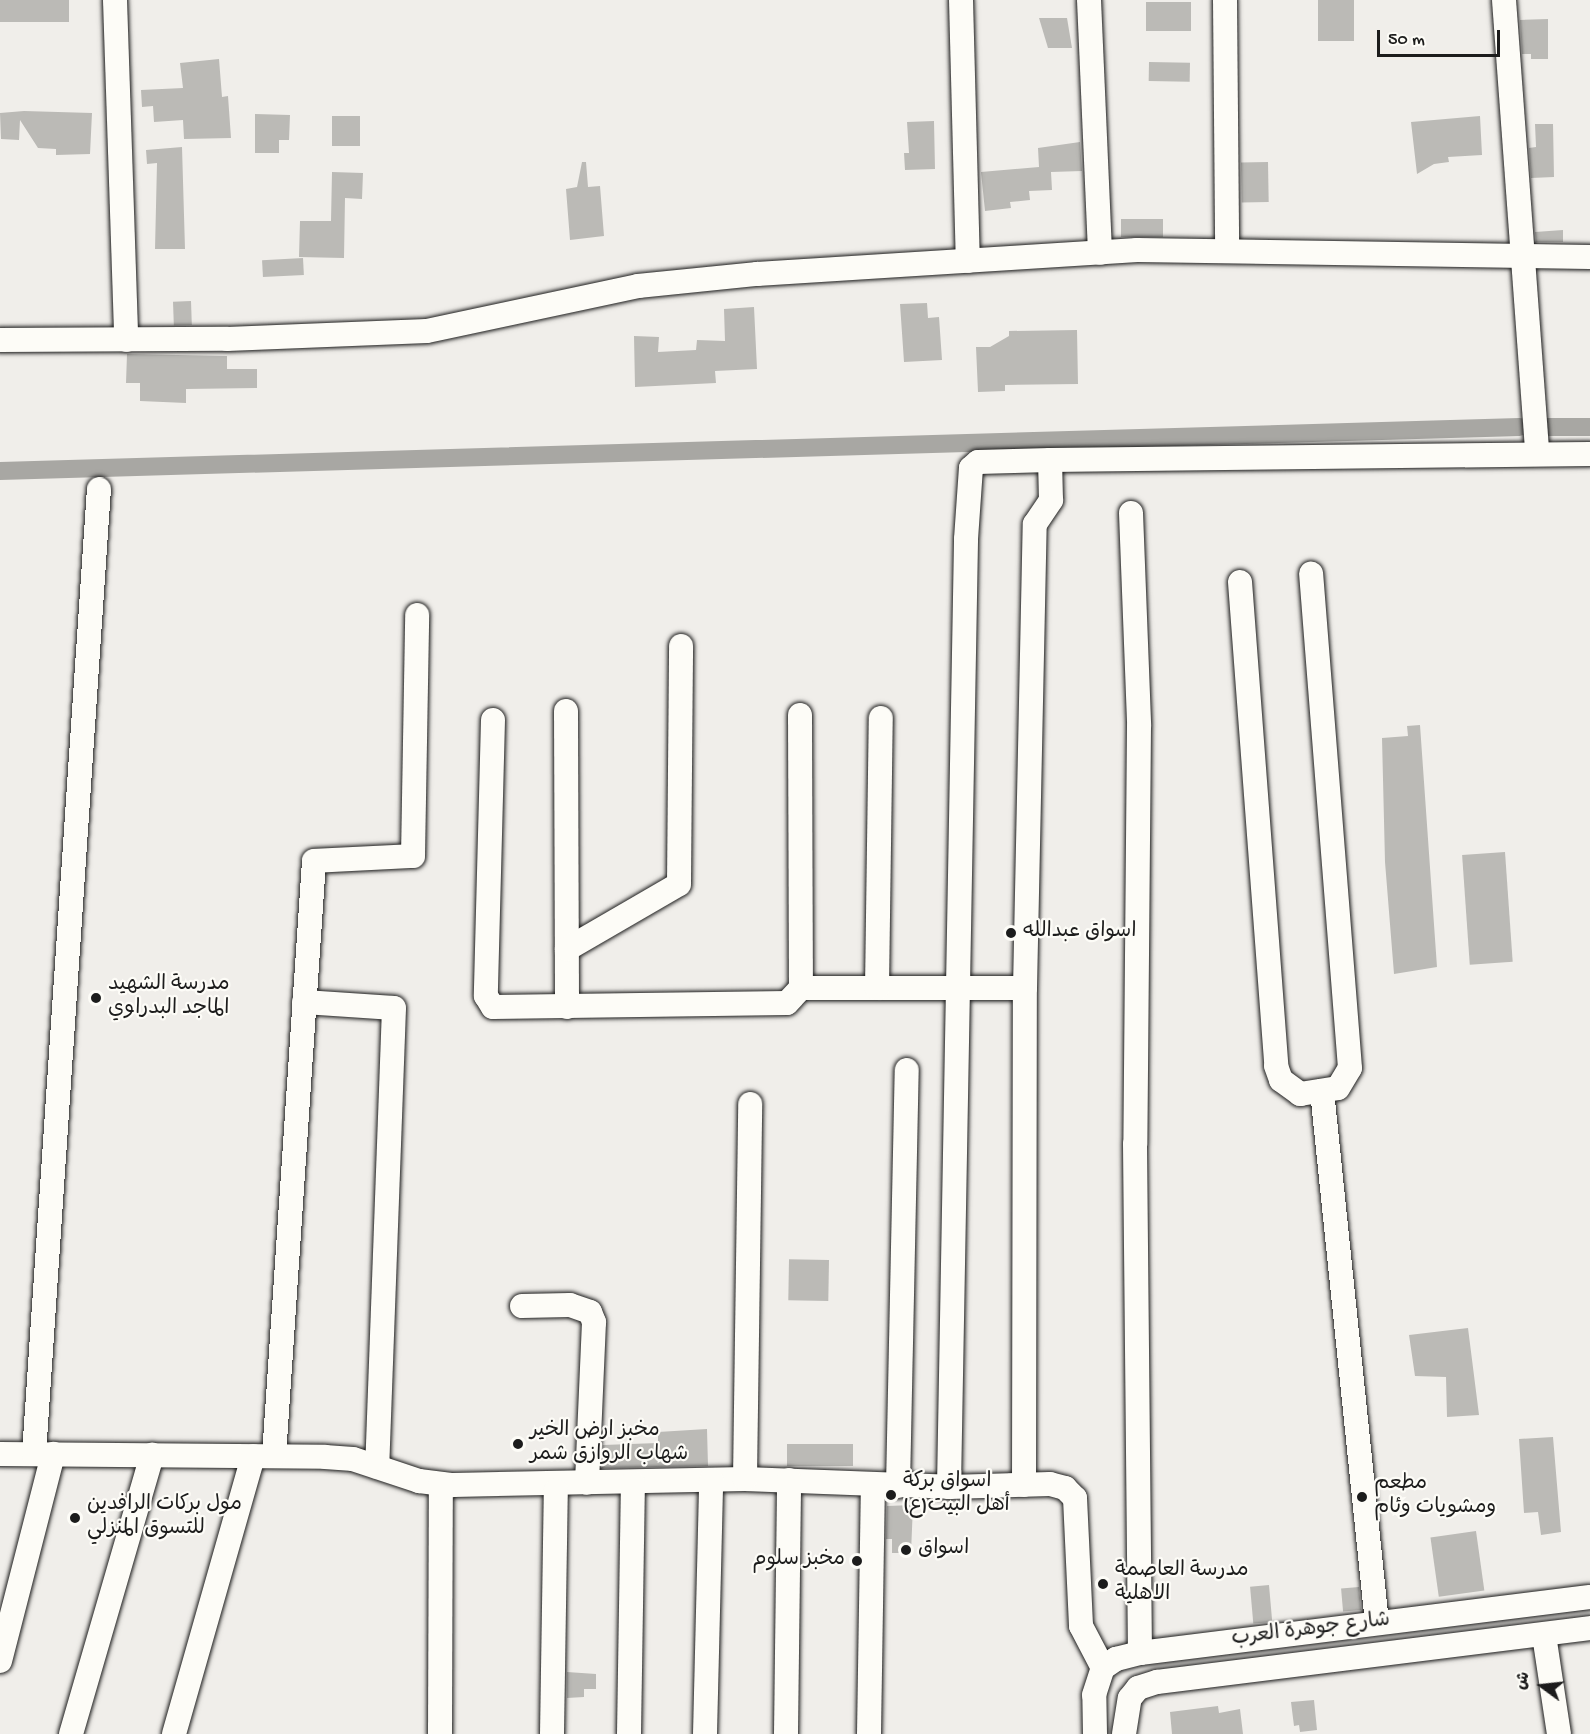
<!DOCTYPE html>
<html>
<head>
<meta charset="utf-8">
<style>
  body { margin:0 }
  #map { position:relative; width:1590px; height:1734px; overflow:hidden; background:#f0eeea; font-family:"Gochi Hand","Playpen Sans Arabic",sans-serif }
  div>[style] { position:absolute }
  .canal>* { height:18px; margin:-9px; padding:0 9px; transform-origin:9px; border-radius:9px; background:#a8a7a3 }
  .building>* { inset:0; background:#bbbab6; transform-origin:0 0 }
  .roads { filter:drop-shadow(0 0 2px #1c1c1c) drop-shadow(0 0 2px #1c1c1c) }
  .minor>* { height:24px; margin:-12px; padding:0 12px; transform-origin:12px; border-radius:12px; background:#fdfcf7 }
  .dots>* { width:16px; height:16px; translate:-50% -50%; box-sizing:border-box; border:3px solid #fdfcf7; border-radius:50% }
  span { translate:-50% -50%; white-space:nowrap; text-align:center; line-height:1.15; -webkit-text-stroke:4.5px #fdfcf7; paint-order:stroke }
  .poi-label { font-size:21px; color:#1c1c1c }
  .left { translate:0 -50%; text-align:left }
  .right { translate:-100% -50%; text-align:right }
  .street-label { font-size:21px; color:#1c1c1c }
  .north { position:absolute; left:1512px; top:1656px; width:60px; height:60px; -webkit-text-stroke:4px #fdfcf7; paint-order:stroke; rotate:285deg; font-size:16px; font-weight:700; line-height:24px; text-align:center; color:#1c1c1c }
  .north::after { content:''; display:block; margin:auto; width:21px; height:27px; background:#1c1c1c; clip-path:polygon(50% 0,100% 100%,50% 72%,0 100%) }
  .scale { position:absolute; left:1377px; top:30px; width:123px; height:27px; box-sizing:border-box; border:3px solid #1c1c1c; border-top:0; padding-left:8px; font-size:18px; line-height:21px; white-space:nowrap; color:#1c1c1c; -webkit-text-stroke:4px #fdfcf7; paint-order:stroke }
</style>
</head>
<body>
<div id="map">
  <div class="canal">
    <i style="left:1546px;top:427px;width:44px"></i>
    <i style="left:0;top:471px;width:1520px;rotate:-1.66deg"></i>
  </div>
  <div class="building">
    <i style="left:0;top:0;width:69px;height:22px"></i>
    <i style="left:1318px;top:0;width:36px;height:41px"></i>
    <i style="left:1146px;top:2px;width:45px;height:29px"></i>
    <i style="clip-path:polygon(1039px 18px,1067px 18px,1072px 48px,1048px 48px)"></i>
    <i style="clip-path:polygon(1548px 19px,1548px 59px,1531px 59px,1531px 54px,1522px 54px,1520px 20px)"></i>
    <i style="clip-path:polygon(219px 59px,222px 97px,228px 96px,231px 138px,184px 139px,183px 120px,154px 122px,153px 106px,142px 107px,141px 90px,183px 88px,180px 63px)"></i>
    <i style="left:1149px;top:62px;width:41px;height:19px;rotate:1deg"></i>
    <i style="clip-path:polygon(24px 111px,92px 113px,90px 154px,56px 155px,56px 149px,38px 148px,20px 120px,19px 140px,1px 139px,0 113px)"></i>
    <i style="clip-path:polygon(255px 114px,290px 115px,289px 140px,279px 140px,279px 153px,255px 153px)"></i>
    <i style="left:332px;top:116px;width:28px;height:30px"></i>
    <i style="clip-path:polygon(1480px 116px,1482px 155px,1448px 157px,1449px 162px,1434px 164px,1417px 174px,1411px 122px)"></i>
    <i style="clip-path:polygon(934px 121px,935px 169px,905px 170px,904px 153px,909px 153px,907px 122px)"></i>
    <i style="clip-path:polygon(1535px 124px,1553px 124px,1554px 177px,1531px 178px,1529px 148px,1536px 147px)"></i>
    <i style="clip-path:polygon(1080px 142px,1082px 171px,1051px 172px,1052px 190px,1029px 191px,1030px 200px,1010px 202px,1011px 208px,985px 211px,981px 172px,1039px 167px,1038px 148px)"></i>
    <i style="clip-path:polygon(182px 147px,185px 249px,155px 249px,157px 163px,147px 164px,146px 150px)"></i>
    <i style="clip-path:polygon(582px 162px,586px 162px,588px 187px,600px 186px,604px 236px,570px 240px,566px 189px,577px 187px)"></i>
    <i style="left:1268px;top:162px;width:40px;height:27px;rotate:89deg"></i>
    <i style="clip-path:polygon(332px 172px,363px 173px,362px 199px,345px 198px,344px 258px,299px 257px,300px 221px,331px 221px)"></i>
    <i style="left:1121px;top:219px;width:42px;height:18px"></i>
    <i style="clip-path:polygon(1563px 230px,1563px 242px,1536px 242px,1535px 232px)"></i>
    <i style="left:303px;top:258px;width:17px;height:41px;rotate:87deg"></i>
    <i style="left:191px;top:301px;width:24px;height:18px;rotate:88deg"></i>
    <i style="clip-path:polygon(927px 303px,928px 318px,939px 317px,942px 360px,904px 362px,900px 304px)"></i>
    <i style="clip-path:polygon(754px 307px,757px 369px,715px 371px,716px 383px,635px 387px,634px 336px,659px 337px,658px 352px,696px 350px,697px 340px,725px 341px,724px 309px)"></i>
    <i style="clip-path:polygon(1077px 330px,1078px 384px,1005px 385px,1005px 391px,978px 392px,976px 347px,990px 347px,1009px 336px,1009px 331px)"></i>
    <i style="clip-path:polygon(127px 354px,227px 356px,227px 369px,257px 369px,257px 388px,186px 389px,186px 403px,140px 401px,140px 383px,126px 383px)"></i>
    <i style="clip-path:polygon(1420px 725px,1437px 967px,1394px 974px,1385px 862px,1382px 738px,1408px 736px,1407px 726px)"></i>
    <i style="left:1505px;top:852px;width:110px;height:43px;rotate:86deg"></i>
    <i style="left:829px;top:1260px;width:41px;height:40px;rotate:91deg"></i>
    <i style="clip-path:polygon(1468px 1328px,1479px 1415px,1447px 1417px,1446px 1377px,1415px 1376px,1409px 1335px)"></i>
    <i style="clip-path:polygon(707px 1429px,708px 1466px,602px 1468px,603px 1445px,658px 1443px,658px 1432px)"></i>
    <i style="clip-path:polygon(1553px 1437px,1561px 1532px,1541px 1535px,1538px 1512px,1524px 1513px,1519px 1439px)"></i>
    <i style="left:787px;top:1444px;width:66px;height:22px"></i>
    <i style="clip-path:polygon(913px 1505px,911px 1553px,892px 1553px,892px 1539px,886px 1539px,887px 1506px)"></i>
    <i style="left:1476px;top:1531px;width:60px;height:46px;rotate:82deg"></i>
    <i style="left:1269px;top:1585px;width:37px;height:19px;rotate:85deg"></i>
    <i style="left:1359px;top:1587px;width:23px;height:18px;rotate:85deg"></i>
    <i style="clip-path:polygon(567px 1672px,596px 1674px,596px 1689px,584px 1689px,584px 1697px,567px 1698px)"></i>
    <i style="clip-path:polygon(1314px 1700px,1317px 1730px,1300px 1732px,1299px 1725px,1294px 1726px,1291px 1702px)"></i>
    <i style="clip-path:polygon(1218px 1706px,1219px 1713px,1240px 1709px,1243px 1734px,1172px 1734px,1170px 1712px)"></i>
  </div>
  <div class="roads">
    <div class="minor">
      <i style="left:115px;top:0;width:340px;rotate:88.1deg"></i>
      <i style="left:961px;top:0;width:261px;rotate:88.5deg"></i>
      <i style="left:1089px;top:0;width:253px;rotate:87.5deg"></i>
      <i style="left:1225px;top:0;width:251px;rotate:89.5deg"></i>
      <i style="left:1504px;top:0;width:455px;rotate:85.8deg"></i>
      <i style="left:0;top:340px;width:227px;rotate:-0.3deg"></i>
      <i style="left:227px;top:339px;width:200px;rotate:-2.3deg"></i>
      <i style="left:427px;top:331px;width:216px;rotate:-12deg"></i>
      <i style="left:638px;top:286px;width:120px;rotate:-5.8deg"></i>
      <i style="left:757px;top:274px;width:381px;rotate:-3.6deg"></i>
      <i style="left:1137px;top:250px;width:453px;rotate:0.9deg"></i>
      <i style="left:1131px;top:513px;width:213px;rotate:87.8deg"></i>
      <i style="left:1139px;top:726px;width:418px;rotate:90.5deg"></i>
      <i style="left:1135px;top:1144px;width:509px;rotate:89.44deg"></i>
      <i style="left:1240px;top:582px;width:485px;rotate:85.7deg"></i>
      <i style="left:1276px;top:1066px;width:15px;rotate:70deg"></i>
      <i style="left:1281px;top:1080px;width:24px;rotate:36deg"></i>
      <i style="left:1300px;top:1094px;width:38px;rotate:-9deg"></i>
      <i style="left:1338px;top:1088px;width:23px;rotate:-59deg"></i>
      <i style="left:1350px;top:1068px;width:496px;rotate:-94.5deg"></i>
      <i style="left:566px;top:711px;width:296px;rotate:89.8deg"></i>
      <i style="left:800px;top:715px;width:273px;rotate:89.8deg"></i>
      <i style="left:801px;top:988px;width:224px"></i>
      <i style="left:493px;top:720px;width:276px;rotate:91.5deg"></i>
      <i style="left:486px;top:996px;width:13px;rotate:58deg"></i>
      <i style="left:493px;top:1007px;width:294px;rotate:-0.8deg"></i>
      <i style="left:787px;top:1003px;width:21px;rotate:-47deg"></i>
      <i style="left:567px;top:949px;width:129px;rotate:-30.1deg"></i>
      <i style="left:679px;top:884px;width:238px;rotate:-89.5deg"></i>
      <i style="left:877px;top:988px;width:270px;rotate:-89.2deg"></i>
      <i style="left:304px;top:1002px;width:90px;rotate:3.8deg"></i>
      <i style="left:394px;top:1008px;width:459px;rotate:92.1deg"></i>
      <i style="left:1322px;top:1091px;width:535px;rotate:84.1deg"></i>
      <i style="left:522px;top:1306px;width:48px;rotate:-1.2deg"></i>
      <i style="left:570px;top:1305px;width:21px;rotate:19deg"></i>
      <i style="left:590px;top:1312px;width:11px;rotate:68deg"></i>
      <i style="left:594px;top:1322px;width:161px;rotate:92.5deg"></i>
      <i style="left:0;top:1454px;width:325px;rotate:0.5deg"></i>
      <i style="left:325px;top:1457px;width:28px;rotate:4deg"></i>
      <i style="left:353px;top:1459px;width:70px;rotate:18.4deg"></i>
      <i style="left:419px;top:1481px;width:34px;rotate:7deg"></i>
      <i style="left:453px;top:1485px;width:292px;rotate:-1.2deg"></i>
      <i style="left:745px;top:1479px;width:204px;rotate:2.2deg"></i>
      <i style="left:949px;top:1487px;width:101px;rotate:-1.7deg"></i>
      <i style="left:1050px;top:1484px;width:16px;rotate:15deg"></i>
      <i style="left:1065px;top:1488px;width:14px;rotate:45deg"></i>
      <i style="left:1075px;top:1498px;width:128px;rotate:87.3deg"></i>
      <i style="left:1081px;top:1626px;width:47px;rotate:62.4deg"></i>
      <i style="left:34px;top:1454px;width:967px;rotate:-86.15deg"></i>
      <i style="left:274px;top:1456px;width:596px;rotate:-86.15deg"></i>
      <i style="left:314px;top:861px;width:99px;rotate:-2.9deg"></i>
      <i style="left:413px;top:856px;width:241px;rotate:-89deg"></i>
      <i style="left:745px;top:1479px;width:375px;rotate:-89.2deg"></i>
      <i style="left:1024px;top:1485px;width:497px;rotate:-89.9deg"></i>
      <i style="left:1025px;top:988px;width:464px;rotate:-88.8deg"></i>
      <i style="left:1035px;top:524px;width:29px;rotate:-56deg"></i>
      <i style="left:1051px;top:500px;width:40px;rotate:-91.4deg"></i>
      <i style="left:898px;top:1486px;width:416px;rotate:-88.8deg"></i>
      <i style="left:949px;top:1487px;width:948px;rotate:-88.97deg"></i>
      <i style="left:966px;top:539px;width:71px;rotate:-86deg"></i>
      <i style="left:971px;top:468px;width:9px;rotate:-41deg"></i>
      <i style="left:978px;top:462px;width:72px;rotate:-1.6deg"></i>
      <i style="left:1050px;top:460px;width:540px;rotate:-0.64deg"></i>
      <i style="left:1544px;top:1635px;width:100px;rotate:81.4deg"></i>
      <i style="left:0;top:1661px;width:214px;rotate:-75.6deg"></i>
      <i style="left:71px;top:1734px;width:291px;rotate:-73.8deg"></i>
      <i style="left:174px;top:1734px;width:289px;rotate:-74.1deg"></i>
      <i style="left:440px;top:1734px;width:250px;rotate:-89.8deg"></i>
      <i style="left:552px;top:1734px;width:243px;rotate:-89.1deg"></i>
      <i style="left:629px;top:1734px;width:251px;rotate:-89.1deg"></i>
      <i style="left:705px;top:1734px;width:254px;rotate:-88.6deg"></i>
      <i style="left:786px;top:1734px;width:254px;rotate:-89.3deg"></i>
      <i style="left:869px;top:1734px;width:249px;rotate:-89.1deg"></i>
      <i style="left:1095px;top:1734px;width:39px;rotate:-91deg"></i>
      <i style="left:1094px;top:1695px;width:28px;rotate:-72deg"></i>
      <i style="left:1103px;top:1668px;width:16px;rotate:-35deg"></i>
      <i style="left:1116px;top:1659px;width:25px;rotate:-14deg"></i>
      <i style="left:1140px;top:1653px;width:453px;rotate:-7.1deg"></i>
      <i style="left:1124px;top:1734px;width:36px;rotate:-81deg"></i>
      <i style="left:1130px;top:1698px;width:13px;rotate:-51deg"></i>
      <i style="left:1138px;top:1688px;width:20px;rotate:-18deg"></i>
      <i style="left:1157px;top:1682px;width:436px;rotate:-7.1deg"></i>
    </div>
  </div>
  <div class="dots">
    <i style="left:1011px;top:933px;background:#1c1c1c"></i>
    <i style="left:96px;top:998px;background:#1c1c1c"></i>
    <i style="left:518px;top:1444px;background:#1c1c1c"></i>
    <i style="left:891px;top:1495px;background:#1c1c1c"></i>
    <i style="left:1362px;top:1497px;background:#1c1c1c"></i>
    <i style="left:75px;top:1518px;background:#1c1c1c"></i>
    <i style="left:906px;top:1550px;background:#1c1c1c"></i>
    <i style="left:857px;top:1561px;background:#1c1c1c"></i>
    <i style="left:1103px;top:1584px;background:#1c1c1c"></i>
  </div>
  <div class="poi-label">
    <span class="left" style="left:1023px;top:933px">اسواق عبدالله</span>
    <span class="left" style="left:108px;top:998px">مدرسة الشهيد<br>الماجد البدراوي</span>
    <span class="left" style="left:530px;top:1444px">مخبز ارض الخير<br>شهاب الروازق شمر</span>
    <span class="left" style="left:903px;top:1495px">اسواق بركة<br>أهل البيت(ع)</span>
    <span class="left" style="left:1374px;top:1497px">مطعم<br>ومشويات وئام</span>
    <span class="left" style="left:87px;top:1518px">مول بركات الرافدين<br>للتسوق المنزلي</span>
    <span class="left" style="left:918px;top:1550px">اسواق</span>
    <span class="right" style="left:845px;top:1561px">مخبز سلوم</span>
    <span class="left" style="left:1115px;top:1584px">مدرسة العاصمة<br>الاهلية</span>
  </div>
  <div class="street-label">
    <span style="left:1311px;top:1631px;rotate:-7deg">شارع جوهرة العرب</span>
  </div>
  <div class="north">ش</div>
  <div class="scale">50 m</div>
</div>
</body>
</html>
